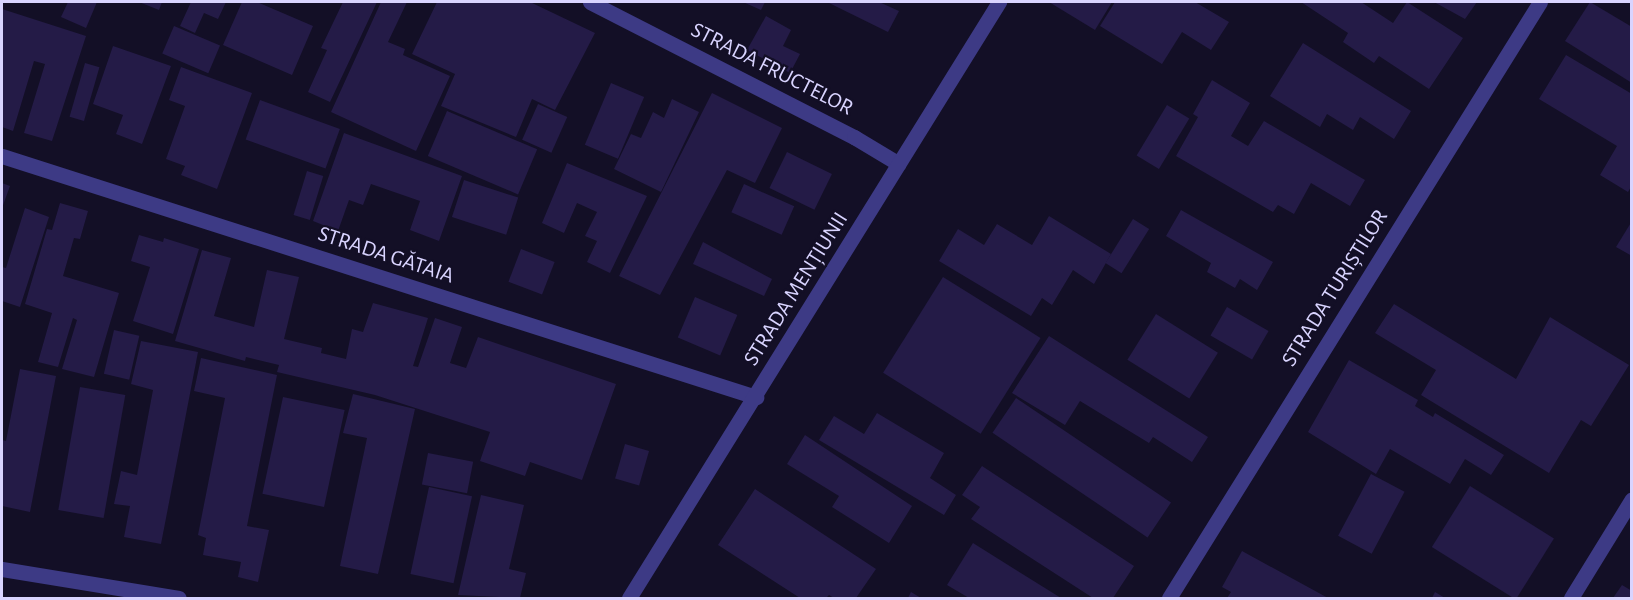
<!DOCTYPE html>
<html>
<head>
<meta charset="utf-8">
<style>
  body { margin:0 }
  #map { position:relative; width:1633px; height:600px; overflow:hidden; background:#130f26; font-family:"Alegreya Sans",sans-serif }
  div>[style] { position:absolute }
  .building>* { inset:0; background:#241b47; transform-origin:0 0 }
  .street>* { height:15px; margin:-7.5px; padding:0 7.5px; transform-origin:7.5px; border-radius:7.5px; background:#3d3a85 }
  span { translate:-50% -50%; white-space:nowrap; text-align:center; line-height:1.15; -webkit-text-stroke:4.5px #130f26; paint-order:stroke }
  .street-label { font-size:22px; color:#d9d4ff }
  .frame { position:absolute; inset:0; border:3px solid #d9d4ff; pointer-events:none }
</style>
</head>
<body>
<div id="map">
  <div class="building">
    <i style="clip-path:polygon(68px 2px,97px 2px,86px 28px,61px 17px)"></i>
    <i style="clip-path:polygon(139px 2px,162px 2px,159px 10px)"></i>
    <i style="clip-path:polygon(191px 2px,226px 2px,218px 19px,204px 13px,195px 33px,180px 26px)"></i>
    <i style="clip-path:polygon(242px 2px,257px 2px,313px 26px,292px 75px,223px 45px)"></i>
    <i style="clip-path:polygon(343px 2px,377px 2px,330px 102px,308px 92px,327px 50px,321px 48px)"></i>
    <i style="clip-path:polygon(381px 2px,407px 2px,388px 42px,405px 49px,403px 55px,450px 76px,416px 151px,331px 112px)"></i>
    <i style="clip-path:polygon(437px 2px,530px 2px,595px 33px,555px 110px,532px 99px,516px 137px,441px 106px,455px 74px,412px 54px)"></i>
    <i style="clip-path:polygon(743px 2px,765px 2px,761px 10px)"></i>
    <i style="clip-path:polygon(827px 2px,879px 2px,899px 11px,888px 32px)"></i>
    <i style="clip-path:polygon(1049px 2px,1112px 2px,1095px 30px)"></i>
    <i style="clip-path:polygon(1115px 2px,1195px 2px,1229px 22px,1211px 50px,1182px 32px,1162px 64px,1100px 26px)"></i>
    <i style="clip-path:polygon(1301px 2px,1361px 2px,1393px 23px,1407px 2px,1463px 38px,1429px 89px,1379px 56px,1374px 63px,1343px 42px,1348px 33px)"></i>
    <i style="clip-path:polygon(1434px 2px,1477px 2px,1465px 19px)"></i>
    <i style="clip-path:polygon(1590px 2px,1632px 27px,1632px 83px,1565px 41px)"></i>
    <i style="clip-path:polygon(2px 9px,86px 36px,52px 141px,24px 133px,45px 64px,34px 61px,13px 131px,2px 127px)"></i>
    <i style="clip-path:polygon(766px 16px,791px 30px,783px 46px,800px 54px,790px 73px,747px 50px)"></i>
    <i style="left:174px;top:26px;width:50px;height:30px;rotate:23deg"></i>
    <i style="clip-path:polygon(1303px 43px,1411px 111px,1394px 139px,1360px 117px,1353px 130px,1327px 114px,1320px 127px,1270px 96px)"></i>
    <i style="clip-path:polygon(113px 46px,171px 66px,142px 144px,116px 134px,123px 115px,93px 104px)"></i>
    <i style="clip-path:polygon(1566px 55px,1632px 94px,1632px 185px,1628px 192px,1600px 175px,1617px 146px,1539px 99px)"></i>
    <i style="left:85px;top:63px;width:15px;height:56px;rotate:16deg"></i>
    <i style="clip-path:polygon(181px 67px,252px 93px,217px 189px,181px 175px,185px 166px,166px 159px,185px 106px,169px 100px)"></i>
    <i style="clip-path:polygon(1212px 80px,1250px 103px,1231px 136px,1248px 146px,1264px 121px,1365px 180px,1350px 206px,1311px 183px,1294px 214px,1278px 205px,1273px 212px,1176px 156px,1198px 117px,1193px 114px)"></i>
    <i style="left:611px;top:83px;width:36px;height:67px;rotate:23deg"></i>
    <i style="clip-path:polygon(712px 93px,782px 128px,755px 183px,727px 170px,660px 295px,619px 276px)"></i>
    <i style="clip-path:polygon(672px 99px,699px 112px,661px 192px,614px 169px,631px 134px,641px 138px,653px 112px,664px 118px)"></i>
    <i style="left:260px;top:100px;width:85px;height:42px;rotate:20deg"></i>
    <i style="left:538px;top:104px;width:32px;height:39px;rotate:24deg"></i>
    <i style="left:1167px;top:105px;width:26px;height:59px;rotate:31deg"></i>
    <i style="left:447px;top:111px;width:98px;height:49px;rotate:23deg"></i>
    <i style="clip-path:polygon(344px 133px,462px 176px,439px 241px,410px 230px,420px 201px,371px 184px,363px 205px,349px 200px,338px 231px,313px 221px)"></i>
    <i style="left:787px;top:152px;width:50px;height:40px;rotate:26deg"></i>
    <i style="clip-path:polygon(567px 163px,647px 196px,610px 273px,587px 262px,597px 241px,585px 236px,597px 212px,577px 203px,564px 233px,542px 223px)"></i>
    <i style="left:307px;top:171px;width:17px;height:46px;rotate:17deg"></i>
    <i style="left:464px;top:180px;width:57px;height:39px;rotate:18deg"></i>
    <i style="clip-path:polygon(2px 183px,10px 186px,2px 208px)"></i>
    <i style="left:744px;top:184px;width:55px;height:31px;rotate:24deg"></i>
    <i style="clip-path:polygon(60px 203px,88px 211px,80px 239px,74px 238px,63px 276px,119px 293px,94px 377px,62px 369px,77px 320px,73px 318px,58px 367px,38px 362px,52px 313px,25px 304px,47px 229px,52px 230px)"></i>
    <i style="clip-path:polygon(25px 208px,49px 217px,20px 307px,2px 301px,2px 267px,6px 268px)"></i>
    <i style="clip-path:polygon(1181px 210px,1273px 262px,1257px 290px,1240px 279px,1235px 288px,1207px 272px,1211px 263px,1166px 236px)"></i>
    <i style="clip-path:polygon(1049px 216px,1111px 254px,1094px 284px,1073px 270px,1052px 305px,1042px 298px,1031px 316px,939px 261px,958px 229px,984px 245px,997px 224px,1032px 245px)"></i>
    <i style="left:1133px;top:219px;width:19px;height:52px;rotate:32deg"></i>
    <i style="clip-path:polygon(1632px 221px,1632px 256px,1616px 247px)"></i>
    <i style="clip-path:polygon(139px 235px,163px 242px,164px 238px,199px 249px,173px 334px,133px 321px,150px 267px,131px 261px)"></i>
    <i style="clip-path:polygon(703px 242px,772px 279px,764px 296px,693px 264px)"></i>
    <i style="left:521px;top:249px;width:36px;height:35px;rotate:21deg"></i>
    <i style="clip-path:polygon(202px 250px,231px 258px,214px 316px,254px 327px,267px 270px,299px 277px,284px 339px,322px 348px,321px 353px,346px 359px,352px 329px,363px 332px,373px 303px,428px 318px,413px 366px,418px 367px,435px 318px,462px 327px,450px 363px,466px 368px,478px 337px,616px 384px,582px 480px,530px 462px,525px 476px,480px 461px,490px 432px,375px 395px,277px 372px,279px 365px,246px 357px,245px 361px,175px 341px)"></i>
    <i style="left:943px;top:277px;width:115px;height:113px;rotate:32deg"></i>
    <i style="left:695px;top:297px;width:46px;height:44px;rotate:23deg"></i>
    <i style="clip-path:polygon(1394px 304px,1516px 379px,1550px 317px,1629px 365px,1591px 426px,1581px 420px,1549px 473px,1421px 395px,1436px 370px,1375px 333px)"></i>
    <i style="left:1227px;top:307px;width:48px;height:33px;rotate:30deg"></i>
    <i style="left:1156px;top:314px;width:73px;height:54px;rotate:32deg"></i>
    <i style="left:114px;top:330px;width:26px;height:45px;rotate:13deg"></i>
    <i style="clip-path:polygon(1049px 336px,1208px 437px,1192px 462px,1153px 437px,1149px 443px,1080px 401px,1065px 425px,1012px 393px)"></i>
    <i style="clip-path:polygon(141px 341px,198px 352px,161px 544px,124px 537px,130px 506px,114px 504px,121px 471px,137px 475px,153px 390px,131px 384px)"></i>
    <i style="clip-path:polygon(201px 358px,277px 375px,247px 526px,269px 530px,258px 582px,238px 577px,241px 562px,203px 555px,206px 538px,198px 535px,225px 398px,194px 391px)"></i>
    <i style="clip-path:polygon(1349px 360px,1418px 400px,1415px 406px,1433px 417px,1435px 413px,1504px 455px,1491px 475px,1465px 459px,1450px 484px,1390px 449px,1376px 474px,1308px 432px)"></i>
    <i style="clip-path:polygon(20px 369px,56px 376px,30px 512px,2px 506px,2px 440px,6px 441px)"></i>
    <i style="left:80px;top:387px;width:46px;height:125px;rotate:10deg"></i>
    <i style="clip-path:polygon(353px 394px,415px 409px,378px 574px,340px 566px,367px 438px,343px 433px)"></i>
    <i style="left:283px;top:397px;width:63px;height:99px;rotate:12deg"></i>
    <i style="left:1016px;top:398px;width:187px;height:42px;rotate:34deg"></i>
    <i style="clip-path:polygon(877px 413px,944px 453px,930px 478px,956px 495px,944px 515px,819px 440px,834px 416px,864px 434px)"></i>
    <i style="clip-path:polygon(805px 435px,912px 506px,889px 543px,832px 507px,839px 496px,787px 464px)"></i>
    <i style="left:625px;top:444px;width:25px;height:36px;rotate:16deg"></i>
    <i style="left:428px;top:453px;width:46px;height:32px;rotate:11deg"></i>
    <i style="clip-path:polygon(982px 466px,1134px 566px,1113px 598px,1093px 598px,971px 519px,980px 507px,962px 495px)"></i>
    <i style="left:1371px;top:474px;width:38px;height:70px;rotate:28deg"></i>
    <i style="left:1470px;top:486px;width:99px;height:72px;rotate:32deg"></i>
    <i style="left:429px;top:487px;width:44px;height:89px;rotate:12deg"></i>
    <i style="clip-path:polygon(755px 489px,876px 569px,856px 598px,834px 598px,829px 595px,826px 598px,800px 598px,718px 545px)"></i>
    <i style="clip-path:polygon(481px 495px,524px 505px,509px 569px,526px 573px,520px 598px,458px 595px)"></i>
    <i style="clip-path:polygon(973px 543px,1061px 598px,969px 598px,947px 585px)"></i>
    <i style="clip-path:polygon(1242px 551px,1328px 598px,1227px 598px,1231px 592px,1222px 587px)"></i>
    <i style="clip-path:polygon(1622px 585px,1632px 591px,1632px 598px,1613px 598px)"></i>
    <i style="clip-path:polygon(911px 592px,921px 598px,908px 598px)"></i>
    <i style="clip-path:polygon(1435px 592px,1445px 598px,1432px 598px)"></i>
  </div>
  <div class="street">
    <i style="left:590px;top:2px;width:297px;rotate:27.1deg"></i>
    <i style="left:854px;top:137px;width:52px;rotate:31deg"></i>
    <i style="left:2px;top:156px;width:792px;rotate:17.73deg"></i>
    <i style="left:2px;top:569px;width:179px;rotate:9.3deg"></i>
    <i style="left:629px;top:598px;width:702px;rotate:-58.17deg"></i>
    <i style="left:1169px;top:598px;width:702px;rotate:-58.1deg"></i>
    <i style="left:1571px;top:598px;width:116px;rotate:-58.4deg"></i>
  </div>
  <div class="street-label">
    <span style="left:772px;top:69px;rotate:27deg">STRADA FRUCTELOR</span>
    <span style="left:386px;top:255px;rotate:18deg">STRADA GĂTAIA</span>
    <span style="left:1335px;top:288px;rotate:-58deg">STRADA TURIȘTILOR</span>
    <span style="left:796px;top:289px;rotate:-58deg">STRADA MENȚIUNII</span>
  </div>
  <div class="frame"></div>
</div>
</body>
</html>
